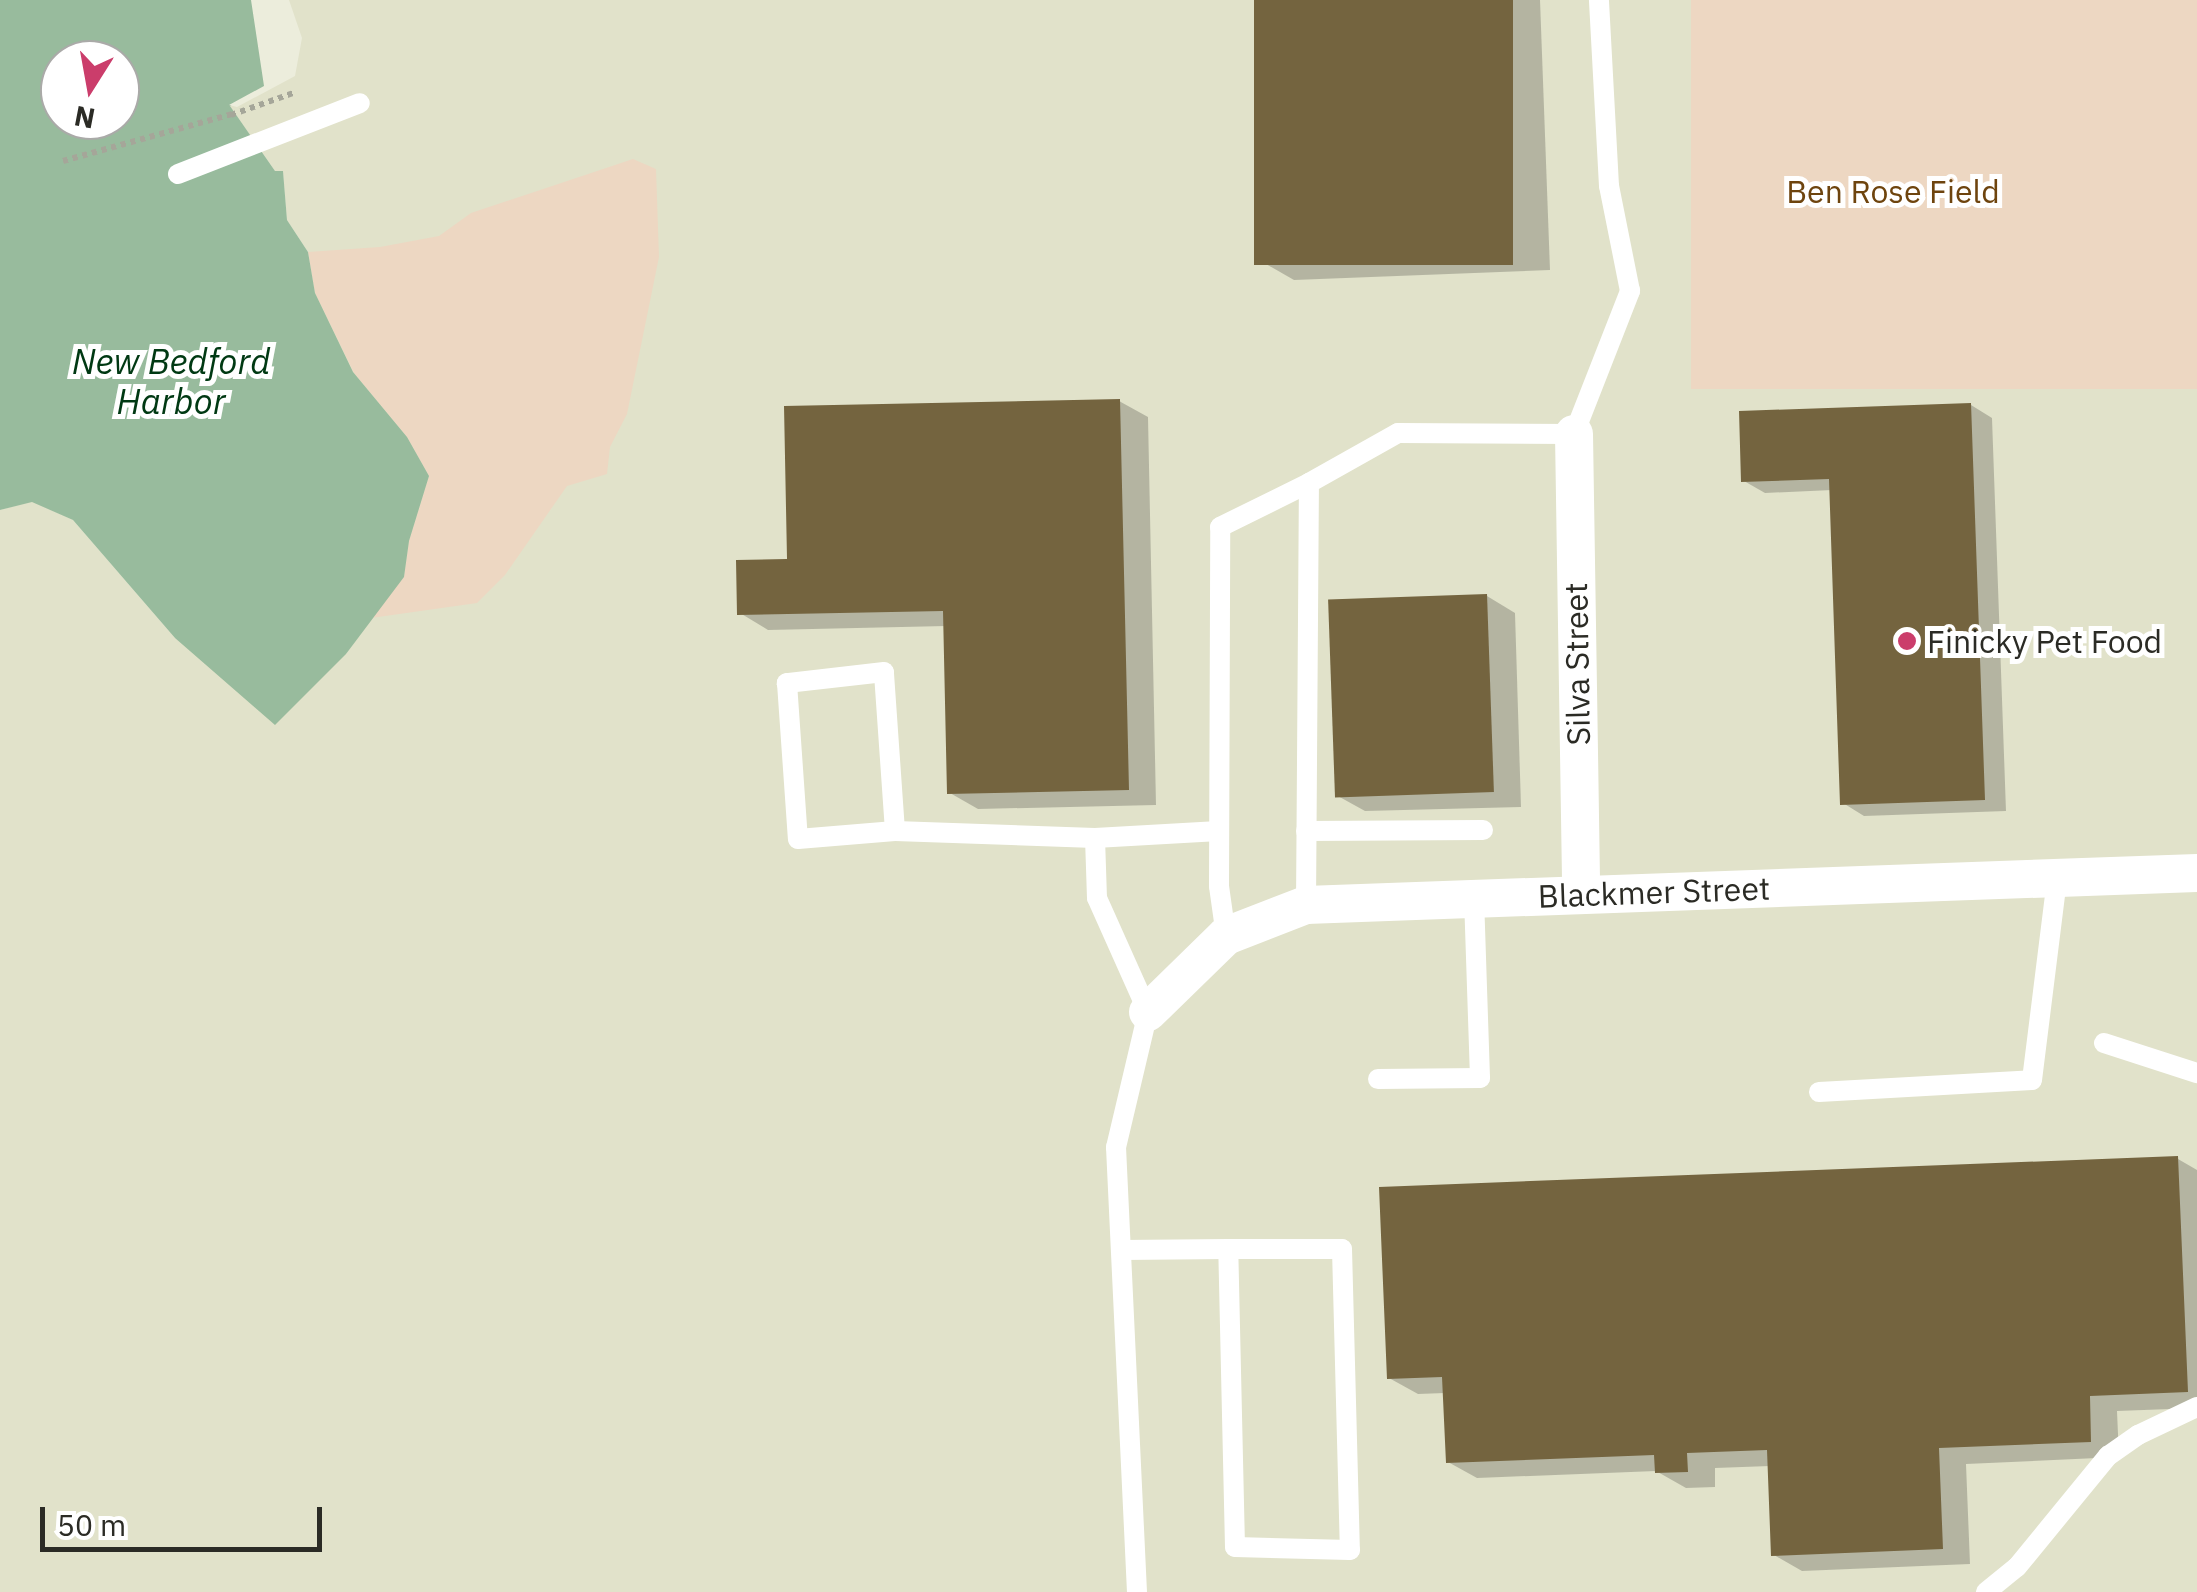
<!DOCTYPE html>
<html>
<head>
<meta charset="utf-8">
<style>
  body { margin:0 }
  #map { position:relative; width:2197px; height:1592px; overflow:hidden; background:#eceddc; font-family:"IBM Plex Sans",sans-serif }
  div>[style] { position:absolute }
  .built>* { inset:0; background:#e1e2ca }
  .green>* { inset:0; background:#edd7c2; transform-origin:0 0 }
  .water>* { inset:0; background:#98bb9d }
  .pier>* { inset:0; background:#eceddc }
  .shadow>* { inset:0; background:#0003 }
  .building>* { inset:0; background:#74643f; transform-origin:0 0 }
  .path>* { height:6px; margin-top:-3px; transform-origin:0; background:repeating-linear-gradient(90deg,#a5a699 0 5px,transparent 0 10px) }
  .service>* { height:20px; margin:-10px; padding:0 10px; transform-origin:10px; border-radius:10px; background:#fff }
  .minor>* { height:38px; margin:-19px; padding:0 19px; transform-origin:19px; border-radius:19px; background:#fff }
  .dots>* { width:28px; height:28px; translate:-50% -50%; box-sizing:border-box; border:5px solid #fff; border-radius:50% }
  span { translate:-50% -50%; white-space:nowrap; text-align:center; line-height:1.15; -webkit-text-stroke:10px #fff; paint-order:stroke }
  .park-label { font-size:32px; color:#6e440e }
  .poi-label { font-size:32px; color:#2b2b25 }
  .left { translate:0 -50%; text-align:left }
  .street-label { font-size:32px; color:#2b2b25 }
  .water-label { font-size:35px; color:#003913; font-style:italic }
  .north { position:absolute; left:40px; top:40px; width:100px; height:100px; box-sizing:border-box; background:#fff; border:2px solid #aaaaa8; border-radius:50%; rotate:191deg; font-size:28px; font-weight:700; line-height:40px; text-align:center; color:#2b2b25 }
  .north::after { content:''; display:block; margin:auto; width:35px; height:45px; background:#cb3d6b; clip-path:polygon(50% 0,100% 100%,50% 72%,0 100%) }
  .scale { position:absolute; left:40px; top:1507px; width:282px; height:45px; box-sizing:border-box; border:5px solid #2b2b25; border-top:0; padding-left:12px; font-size:30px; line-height:35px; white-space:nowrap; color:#2b2b25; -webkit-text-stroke:8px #fff; paint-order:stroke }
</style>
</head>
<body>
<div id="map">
  <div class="built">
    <i style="clip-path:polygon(284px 0,2197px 0,2197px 1592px,0 1592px,0 510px,32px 501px,73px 520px,175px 638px,346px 654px,371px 618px,308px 252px,287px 220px,283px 172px,275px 171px,229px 105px)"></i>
  </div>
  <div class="green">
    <i style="left:1691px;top:0;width:506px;height:389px"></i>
    <i style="clip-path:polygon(633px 159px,656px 169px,659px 257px,627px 414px,610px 447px,607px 474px,567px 486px,505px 575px,477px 603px,371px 618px,404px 577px,409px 541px,429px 476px,407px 437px,354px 373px,315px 293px,308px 252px,380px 247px,439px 236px,471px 213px)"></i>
  </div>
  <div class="water">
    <i style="clip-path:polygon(evenodd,0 0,284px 0,291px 72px,230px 106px,275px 171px,283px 171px,287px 220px,308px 252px,315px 293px,353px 372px,407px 437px,429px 476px,409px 541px,404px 577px,346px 654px,275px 725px,175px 638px,73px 520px,32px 502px,0 510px,0 0,60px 60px,120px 60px,120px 120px,60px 120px,60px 60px)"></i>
  </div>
  <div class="pier">
    <i style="clip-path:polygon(251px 0,289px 0,302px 38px,295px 76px,237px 107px,229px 105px,264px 86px)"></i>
  </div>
  <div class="shadow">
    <i style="clip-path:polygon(1257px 0,1540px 0,1550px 270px,1294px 280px,1266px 264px)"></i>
    <i style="clip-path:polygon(1119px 401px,1148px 417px,1156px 805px,978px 809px,950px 793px,946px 626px,768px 630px,740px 613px,790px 561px)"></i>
    <i style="clip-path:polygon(1971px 405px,1992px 418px,2006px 811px,1864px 816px,1843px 803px,1832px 490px,1765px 493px,1744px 481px)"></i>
    <i style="clip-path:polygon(1487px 596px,1515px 613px,1521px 807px,1365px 811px,1336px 795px)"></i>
    <i style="clip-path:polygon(2178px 1159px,2197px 1170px,2197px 1408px,2117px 1411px,2119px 1457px,1966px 1464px,1970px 1564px,1802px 1571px,1774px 1555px,1770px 1466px,1715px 1468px,1715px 1487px,1686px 1488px,1656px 1471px,1477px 1478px,1448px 1462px,1445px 1393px,1418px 1394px,1389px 1378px)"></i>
  </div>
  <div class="building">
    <i style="left:1254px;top:0;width:259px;height:265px"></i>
    <i style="clip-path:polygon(1120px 399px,1129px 790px,947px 794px,943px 611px,737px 615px,736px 560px,787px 559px,784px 406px)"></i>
    <i style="clip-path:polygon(1971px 403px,1985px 800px,1840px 805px,1829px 479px,1741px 482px,1739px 411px)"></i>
    <i style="left:1487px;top:594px;width:198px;height:159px;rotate:88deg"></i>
    <i style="clip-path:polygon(2178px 1156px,2188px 1392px,2090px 1396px,2091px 1442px,1939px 1448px,1943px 1549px,1771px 1556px,1767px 1450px,1687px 1453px,1688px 1472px,1655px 1473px,1654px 1455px,1446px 1463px,1442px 1377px,1387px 1379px,1379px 1187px)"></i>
  </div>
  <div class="path">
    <i style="left:231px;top:115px;width:69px;rotate:-19.5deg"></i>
    <i style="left:63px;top:161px;width:176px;rotate:-15.5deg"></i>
  </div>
  <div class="service">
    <i style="left:178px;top:174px;width:195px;rotate:-21.3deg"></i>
    <i style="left:895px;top:831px;width:159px;rotate:-94deg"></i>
    <i style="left:884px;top:672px;width:98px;rotate:173.5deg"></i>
    <i style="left:787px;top:683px;width:156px;rotate:86deg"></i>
    <i style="left:798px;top:839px;width:97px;rotate:-4.7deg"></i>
    <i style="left:895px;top:831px;width:200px;rotate:2deg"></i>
    <i style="left:1095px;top:838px;width:124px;rotate:-3.2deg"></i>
    <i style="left:1306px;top:831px;width:177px;rotate:-0.3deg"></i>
    <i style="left:1095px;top:838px;width:60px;rotate:88.1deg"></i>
    <i style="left:1097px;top:898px;width:125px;rotate:65.9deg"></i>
    <i style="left:1148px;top:1012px;width:139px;rotate:103.3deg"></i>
    <i style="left:1116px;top:1147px;width:445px;rotate:87.3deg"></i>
    <i style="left:1306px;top:905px;width:422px;rotate:-89.6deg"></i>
    <i style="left:1309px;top:483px;width:102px;rotate:-29.3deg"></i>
    <i style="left:1398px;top:433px;width:176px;rotate:0.3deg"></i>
    <i style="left:1574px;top:434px;width:154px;rotate:-68.6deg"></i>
    <i style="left:1630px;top:291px;width:107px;rotate:-101.3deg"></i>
    <i style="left:1609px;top:186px;width:186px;rotate:-93.1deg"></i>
    <i style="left:1226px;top:936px;width:50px;rotate:-98deg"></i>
    <i style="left:1219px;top:886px;width:359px;rotate:-89.8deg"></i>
    <i style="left:1220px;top:527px;width:99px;rotate:-26.3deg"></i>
    <i style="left:2104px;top:1043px;width:98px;rotate:17.9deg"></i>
    <i style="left:1378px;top:1079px;width:102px;rotate:-0.6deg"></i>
    <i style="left:1480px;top:1078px;width:180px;rotate:-91.9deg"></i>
    <i style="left:1819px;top:1092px;width:213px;rotate:-3.2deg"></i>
    <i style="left:2032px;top:1080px;width:204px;rotate:-82.9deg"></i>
    <i style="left:1228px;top:1249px;width:114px"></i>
    <i style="left:1342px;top:1249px;width:301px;rotate:88.5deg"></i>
    <i style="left:1350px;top:1550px;width:115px;rotate:-178.5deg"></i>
    <i style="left:1235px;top:1547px;width:298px;rotate:-91.3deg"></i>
    <i style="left:1121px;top:1250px;width:107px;rotate:-0.5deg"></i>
    <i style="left:1986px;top:1592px;width:40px;rotate:-39deg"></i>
    <i style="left:2017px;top:1567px;width:144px;rotate:-50.7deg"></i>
    <i style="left:2108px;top:1456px;width:37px;rotate:-35deg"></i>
    <i style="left:2138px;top:1435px;width:65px;rotate:-25.4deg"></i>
  </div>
  <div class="minor">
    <i style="left:1574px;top:434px;width:459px;rotate:89.1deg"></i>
    <i style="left:1148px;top:1012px;width:109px;rotate:-44.3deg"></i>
    <i style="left:1226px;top:936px;width:86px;rotate:-21.2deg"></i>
    <i style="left:1306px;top:905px;width:892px;rotate:-2.06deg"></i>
  </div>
  <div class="dots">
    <i style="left:1907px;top:641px;background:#cb3d6b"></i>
  </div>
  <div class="park-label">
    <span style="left:1893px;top:191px">Ben Rose Field</span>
  </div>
  <div class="poi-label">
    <span class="left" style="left:1927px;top:641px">Finicky Pet Food</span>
  </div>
  <div class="street-label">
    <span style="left:1577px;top:664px;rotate:-91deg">Silva Street</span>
    <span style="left:1654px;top:892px;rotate:-2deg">Blackmer Street</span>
  </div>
  <div class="water-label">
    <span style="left:171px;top:381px">New Bedford<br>Harbor</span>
  </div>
  <div class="north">N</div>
  <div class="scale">50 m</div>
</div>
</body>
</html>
